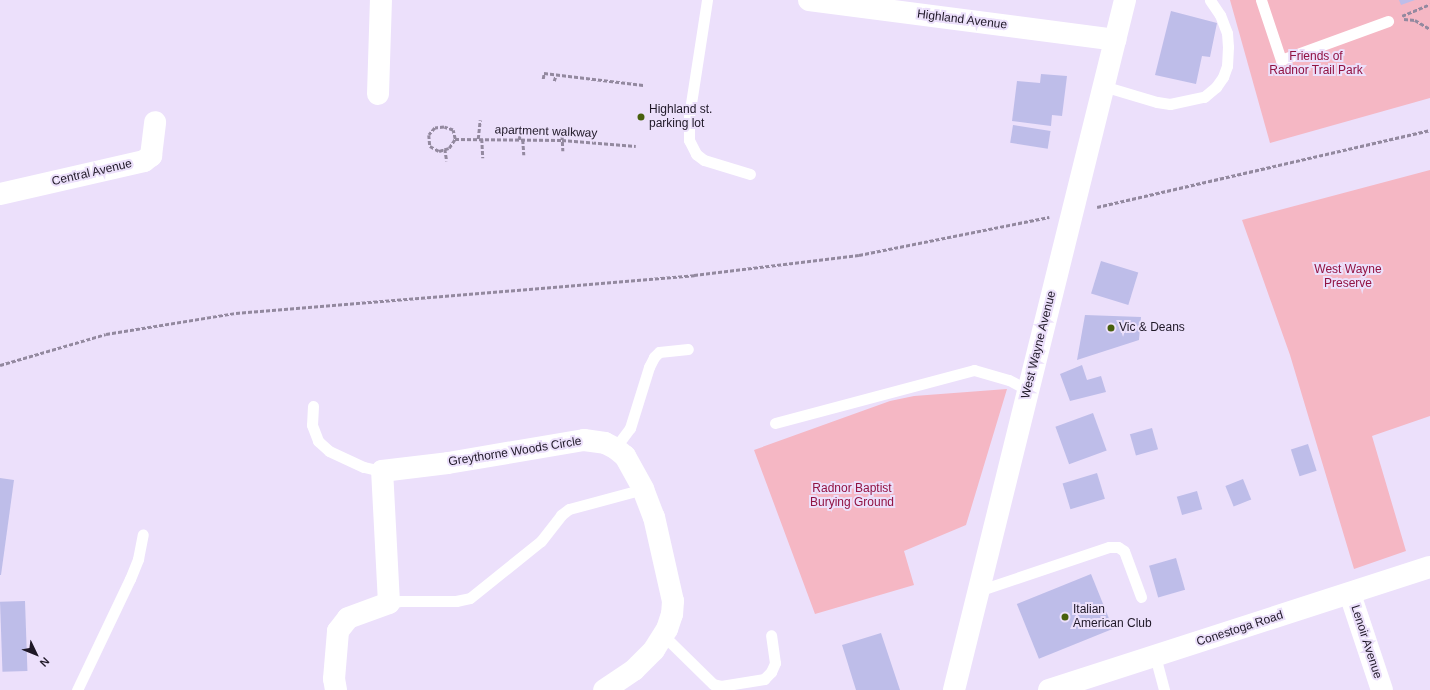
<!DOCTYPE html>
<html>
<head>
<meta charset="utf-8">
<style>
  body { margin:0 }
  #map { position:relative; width:1430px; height:690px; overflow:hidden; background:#ece0fb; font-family:Arial,sans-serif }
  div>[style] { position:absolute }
  .green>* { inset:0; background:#f5b7c4 }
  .building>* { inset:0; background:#bebde9; transform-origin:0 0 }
  .path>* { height:2.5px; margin-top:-1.25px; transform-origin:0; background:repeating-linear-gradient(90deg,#93899f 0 4px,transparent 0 6px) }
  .service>* { height:11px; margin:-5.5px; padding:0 5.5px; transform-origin:5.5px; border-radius:5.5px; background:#fff }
  .minor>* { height:22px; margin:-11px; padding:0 11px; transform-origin:11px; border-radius:11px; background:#fff }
  .secondary>* { height:22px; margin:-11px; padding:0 11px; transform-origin:11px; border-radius:11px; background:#fff }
  .dots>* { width:11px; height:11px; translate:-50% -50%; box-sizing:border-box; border:2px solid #ece0fb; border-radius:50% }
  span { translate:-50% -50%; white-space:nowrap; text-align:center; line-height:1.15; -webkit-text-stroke:4px #ece0fb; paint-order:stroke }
  .street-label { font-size:12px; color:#1f1827 }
  .park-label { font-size:12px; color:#911343 }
  .poi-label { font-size:12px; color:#1f1827 }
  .left { translate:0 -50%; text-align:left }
  .north { position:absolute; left:16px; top:634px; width:40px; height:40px; -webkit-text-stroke:3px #ece0fb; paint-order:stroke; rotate:133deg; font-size:11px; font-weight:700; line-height:16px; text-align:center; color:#1f1827 }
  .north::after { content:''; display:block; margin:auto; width:14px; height:18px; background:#1f1827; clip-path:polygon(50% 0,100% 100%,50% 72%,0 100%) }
</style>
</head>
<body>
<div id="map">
  <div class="green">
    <i style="clip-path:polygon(1230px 0,1430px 0,1430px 98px,1270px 143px)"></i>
    <i style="clip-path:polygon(1430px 170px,1430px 416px,1372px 436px,1406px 551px,1354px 569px,1290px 355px,1242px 220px)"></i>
    <i style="clip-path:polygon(1007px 389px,966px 525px,904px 551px,914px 585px,815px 614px,754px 450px,890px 401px,914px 396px)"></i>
  </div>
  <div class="building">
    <i style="clip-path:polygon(1399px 0,1415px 0,1401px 5px)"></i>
    <i style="clip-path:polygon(1171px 11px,1217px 23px,1210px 57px,1202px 56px,1196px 84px,1155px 75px)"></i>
    <i style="clip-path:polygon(1041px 74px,1067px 76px,1062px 116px,1052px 115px,1051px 126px,1012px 121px,1017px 81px,1040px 83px)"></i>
    <i style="left:1013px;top:125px;width:38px;height:18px;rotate:9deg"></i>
    <i style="left:1101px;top:261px;width:39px;height:34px;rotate:17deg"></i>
    <i style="clip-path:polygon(1085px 315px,1141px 317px,1139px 340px,1077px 360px)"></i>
    <i style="clip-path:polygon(1082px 365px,1087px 380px,1101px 376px,1106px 392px,1070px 401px,1060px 374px)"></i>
    <i style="left:1093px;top:413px;width:40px;height:40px;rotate:70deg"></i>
    <i style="left:1152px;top:428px;width:22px;height:23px;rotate:74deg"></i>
    <i style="left:1308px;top:444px;width:28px;height:18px;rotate:72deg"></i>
    <i style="left:1097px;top:473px;width:27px;height:36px;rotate:73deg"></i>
    <i style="clip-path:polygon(0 478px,14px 480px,1px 575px,0 575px)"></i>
    <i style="left:1243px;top:479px;width:22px;height:19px;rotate:68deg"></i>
    <i style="left:1197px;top:491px;width:19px;height:21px;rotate:74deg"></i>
    <i style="left:1176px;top:558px;width:33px;height:28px;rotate:74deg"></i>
    <i style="left:1091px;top:574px;width:59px;height:80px;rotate:68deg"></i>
    <i style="left:25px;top:601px;width:70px;height:25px;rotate:88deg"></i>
    <i style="clip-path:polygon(881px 633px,900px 690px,856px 690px,842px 645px)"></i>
  </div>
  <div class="path">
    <i style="left:1402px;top:16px;width:30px;rotate:-23deg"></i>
    <i style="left:1404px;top:19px;width:11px;rotate:5deg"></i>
    <i style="left:1415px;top:20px;width:17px;rotate:31deg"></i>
    <i style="left:543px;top:79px;width:6px;rotate:-81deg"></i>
    <i style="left:544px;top:73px;width:100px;rotate:6.9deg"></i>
    <i style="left:554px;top:81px;width:6px;rotate:-72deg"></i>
    <i style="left:562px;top:130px;width:21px;rotate:87deg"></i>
    <i style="left:455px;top:139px;width:9px;rotate:-103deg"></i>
    <i style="left:453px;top:130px;width:9px;rotate:-162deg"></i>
    <i style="left:444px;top:127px;width:9px;rotate:174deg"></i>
    <i style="left:435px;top:128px;width:9px;rotate:131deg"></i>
    <i style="left:429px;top:135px;width:11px;rotate:85deg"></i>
    <i style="left:430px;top:146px;width:10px;rotate:29deg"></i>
    <i style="left:439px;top:151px;width:10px;rotate:-17deg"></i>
    <i style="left:449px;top:148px;width:11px;rotate:-56deg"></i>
    <i style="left:455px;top:139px;width:107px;rotate:0.5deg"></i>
    <i style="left:562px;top:140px;width:74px;rotate:4.6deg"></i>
    <i style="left:478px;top:139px;width:19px;rotate:-84deg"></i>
    <i style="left:482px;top:139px;width:19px;rotate:87deg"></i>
    <i style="left:519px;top:140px;width:15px;rotate:-82deg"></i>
    <i style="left:523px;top:140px;width:15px;rotate:86deg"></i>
    <i style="left:445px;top:149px;width:12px;rotate:81deg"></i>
    <i style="left:1097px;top:207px;width:342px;rotate:-13deg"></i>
    <i style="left:0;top:365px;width:110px;rotate:-16.3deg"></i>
    <i style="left:106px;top:334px;width:132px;rotate:-9.2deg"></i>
    <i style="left:236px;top:313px;width:460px;rotate:-4.7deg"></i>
    <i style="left:694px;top:275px;width:166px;rotate:-6.9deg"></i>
    <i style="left:859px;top:255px;width:194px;rotate:-11.3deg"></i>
  </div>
  <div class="service">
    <i style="left:707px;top:0;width:117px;rotate:98.8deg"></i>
    <i style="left:689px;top:116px;width:24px;rotate:90deg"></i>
    <i style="left:689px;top:140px;width:16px;rotate:63deg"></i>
    <i style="left:696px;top:154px;width:10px;rotate:37deg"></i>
    <i style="left:704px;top:160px;width:48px;rotate:16.9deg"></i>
    <i style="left:1261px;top:0;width:63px;rotate:71.6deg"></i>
    <i style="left:1281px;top:60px;width:114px;rotate:-20deg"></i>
    <i style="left:1103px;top:86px;width:56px;rotate:16.5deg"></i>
    <i style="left:1157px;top:102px;width:13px;rotate:9deg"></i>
    <i style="left:1170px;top:104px;width:35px;rotate:-12deg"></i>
    <i style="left:1204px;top:97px;width:16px;rotate:-40deg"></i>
    <i style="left:1216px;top:87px;width:12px;rotate:-55deg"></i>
    <i style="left:1223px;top:77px;width:12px;rotate:-70deg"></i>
    <i style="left:1227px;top:66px;width:19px;rotate:-87deg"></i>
    <i style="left:1228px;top:47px;width:14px;rotate:-94deg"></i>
    <i style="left:1227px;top:33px;width:19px;rotate:-111deg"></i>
    <i style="left:1220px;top:15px;width:18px;rotate:-124deg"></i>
    <i style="left:313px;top:406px;width:19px;rotate:93deg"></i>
    <i style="left:312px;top:425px;width:17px;rotate:69deg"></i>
    <i style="left:318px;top:441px;width:15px;rotate:42deg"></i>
    <i style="left:329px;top:451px;width:38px;rotate:25deg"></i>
    <i style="left:364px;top:467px;width:18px;rotate:13deg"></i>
    <i style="left:775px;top:423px;width:206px;rotate:-14.9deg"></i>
    <i style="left:974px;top:370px;width:36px;rotate:16deg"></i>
    <i style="left:1009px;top:380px;width:21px;rotate:28deg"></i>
    <i style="left:615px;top:448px;width:25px;rotate:-53deg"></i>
    <i style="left:630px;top:428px;width:64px;rotate:-72.7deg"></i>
    <i style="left:649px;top:367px;width:11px;rotate:-63deg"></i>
    <i style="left:654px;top:357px;width:7px;rotate:-45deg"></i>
    <i style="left:659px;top:352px;width:29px;rotate:-6deg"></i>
    <i style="left:978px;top:591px;width:138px;rotate:-18.6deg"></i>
    <i style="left:1109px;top:547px;width:9px"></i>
    <i style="left:1118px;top:547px;width:7px;rotate:34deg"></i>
    <i style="left:1124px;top:551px;width:49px;rotate:69.7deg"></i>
    <i style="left:389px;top:603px;width:11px;rotate:-10deg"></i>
    <i style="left:400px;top:601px;width:56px"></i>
    <i style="left:456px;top:601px;width:14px;rotate:-12deg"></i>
    <i style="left:470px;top:598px;width:91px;rotate:-38.8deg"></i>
    <i style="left:541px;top:541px;width:33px;rotate:-52deg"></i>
    <i style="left:561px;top:515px;width:10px;rotate:-37deg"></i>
    <i style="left:569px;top:509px;width:77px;rotate:-15.1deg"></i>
    <i style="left:663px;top:635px;width:70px;rotate:44.4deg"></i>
    <i style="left:713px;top:684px;width:8px;rotate:14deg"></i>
    <i style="left:721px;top:686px;width:44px;rotate:-9.2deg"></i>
    <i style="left:764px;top:679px;width:10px;rotate:-45deg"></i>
    <i style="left:771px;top:672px;width:10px;rotate:-66deg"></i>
    <i style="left:775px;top:663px;width:28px;rotate:-98deg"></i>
    <i style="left:1155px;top:656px;width:35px;rotate:75deg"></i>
    <i style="left:77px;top:690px;width:123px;rotate:-64.5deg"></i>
    <i style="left:130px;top:579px;width:22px;rotate:-68deg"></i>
    <i style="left:138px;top:559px;width:25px;rotate:-79deg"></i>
  </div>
  <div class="minor">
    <i style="left:809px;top:0;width:309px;rotate:7.4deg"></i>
    <i style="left:378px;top:94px;width:94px;rotate:-88.2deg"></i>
    <i style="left:0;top:194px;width:148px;rotate:-12.9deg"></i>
    <i style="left:144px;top:161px;width:9px;rotate:-36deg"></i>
    <i style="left:151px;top:156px;width:34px;rotate:-83deg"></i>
    <i style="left:1350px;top:594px;width:101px;rotate:71.6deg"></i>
    <i style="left:336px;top:690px;width:11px;rotate:-100deg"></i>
    <i style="left:334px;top:679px;width:48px;rotate:-85.2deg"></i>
    <i style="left:338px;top:631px;width:16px;rotate:-52deg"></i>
    <i style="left:348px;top:618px;width:44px;rotate:-20.1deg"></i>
    <i style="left:389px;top:603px;width:132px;rotate:-93deg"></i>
    <i style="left:382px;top:471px;width:66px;rotate:-6.9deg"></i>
    <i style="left:448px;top:463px;width:138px;rotate:-9.6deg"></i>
    <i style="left:584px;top:440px;width:21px;rotate:8deg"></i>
    <i style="left:605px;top:443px;width:11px;rotate:27deg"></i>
    <i style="left:615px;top:448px;width:13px;rotate:39deg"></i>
    <i style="left:625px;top:456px;width:38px;rotate:61deg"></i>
    <i style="left:643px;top:489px;width:30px;rotate:69deg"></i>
    <i style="left:654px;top:517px;width:86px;rotate:77.3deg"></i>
    <i style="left:673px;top:601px;width:13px;rotate:94deg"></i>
    <i style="left:672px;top:614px;width:16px;rotate:108deg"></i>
    <i style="left:667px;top:629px;width:25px;rotate:122deg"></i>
    <i style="left:654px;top:650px;width:28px;rotate:135deg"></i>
    <i style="left:634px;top:670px;width:36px;rotate:146deg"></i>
    <i style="left:954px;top:690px;width:711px;rotate:-76.08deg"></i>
  </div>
  <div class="secondary">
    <i style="left:1049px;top:690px;width:400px;rotate:-17.9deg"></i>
  </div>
  <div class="dots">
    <i style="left:641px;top:117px;background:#48600d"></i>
    <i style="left:1111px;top:328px;background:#48600d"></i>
    <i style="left:1065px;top:617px;background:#48600d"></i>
  </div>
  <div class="street-label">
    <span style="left:962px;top:20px;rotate:7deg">Highland Avenue</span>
    <span style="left:546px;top:132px;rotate:2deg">apartment walkway</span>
    <span style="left:92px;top:173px;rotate:-13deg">Central Avenue</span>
    <span style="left:1039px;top:345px;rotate:-76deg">West Wayne Avenue</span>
    <span style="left:515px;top:452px;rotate:-9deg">Greythorne Woods Circle</span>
    <span style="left:1240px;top:629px;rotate:-18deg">Conestoga Road</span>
    <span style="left:1366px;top:642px;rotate:72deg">Lenoir Avenue</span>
  </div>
  <div class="park-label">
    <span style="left:1316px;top:64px">Friends of<br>Radnor Trail Park</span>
    <span style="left:1348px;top:277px">West Wayne<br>Preserve</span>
    <span style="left:852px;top:496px">Radnor Baptist<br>Burying Ground</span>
  </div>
  <div class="poi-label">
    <span class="left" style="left:649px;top:117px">Highland st.<br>parking lot</span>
    <span class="left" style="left:1119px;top:328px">Vic &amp; Deans</span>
    <span class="left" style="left:1073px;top:617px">Italian<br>American Club</span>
  </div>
  <div class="north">N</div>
</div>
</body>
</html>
